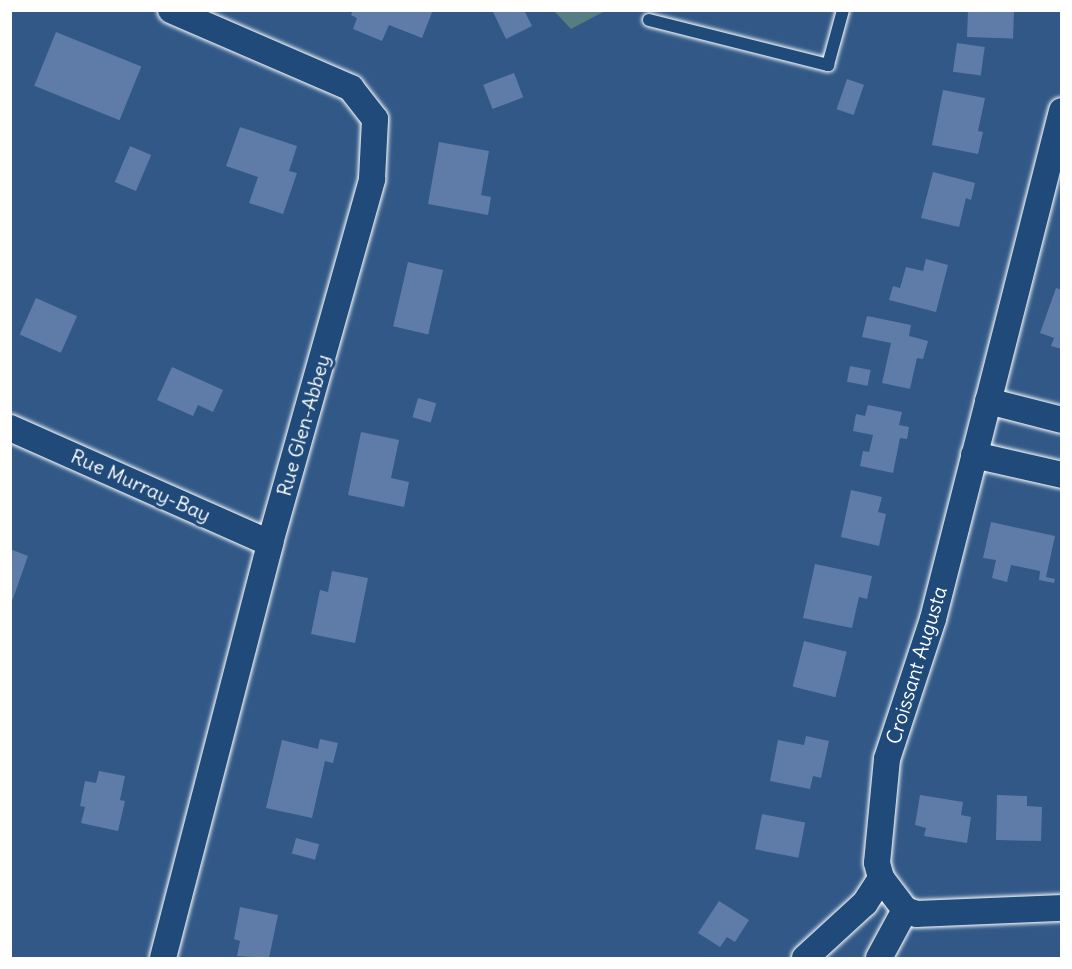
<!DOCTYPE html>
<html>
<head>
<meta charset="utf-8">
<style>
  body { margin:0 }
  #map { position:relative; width:1072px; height:969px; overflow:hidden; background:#315887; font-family:Delius,sans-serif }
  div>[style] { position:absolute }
  .green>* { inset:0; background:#577c81 }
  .building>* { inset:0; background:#5f7ca8; transform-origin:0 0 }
  .roads { filter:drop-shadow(0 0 2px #fff) drop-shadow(0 0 2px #fff) }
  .lane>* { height:12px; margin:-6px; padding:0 6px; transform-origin:6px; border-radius:6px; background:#1f4a7a }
  .street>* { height:26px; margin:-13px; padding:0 13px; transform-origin:13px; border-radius:13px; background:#1f4a7a }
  span { translate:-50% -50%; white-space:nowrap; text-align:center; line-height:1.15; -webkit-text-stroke:6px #1f4a7a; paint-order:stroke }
  .street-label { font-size:20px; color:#fff }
  .frame { position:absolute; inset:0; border:12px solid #fff; pointer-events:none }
</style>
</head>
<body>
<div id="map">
  <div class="green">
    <i style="clip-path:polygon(554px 11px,554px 10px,605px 11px,571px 29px)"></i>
  </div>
  <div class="building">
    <i style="clip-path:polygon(353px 10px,433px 10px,422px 38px,389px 25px,382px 41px,353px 29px,357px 18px,351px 15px)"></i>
    <i style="clip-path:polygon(497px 10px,524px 10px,532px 26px,506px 39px,493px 12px)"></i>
    <i style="left:968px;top:10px;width:46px;height:27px;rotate:2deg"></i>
    <i style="left:56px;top:32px;width:92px;height:58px;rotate:22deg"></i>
    <i style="left:957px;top:43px;width:28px;height:29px;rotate:8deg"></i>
    <i style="left:514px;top:73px;width:26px;height:33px;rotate:69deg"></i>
    <i style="left:847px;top:79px;width:18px;height:32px;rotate:19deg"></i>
    <i style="clip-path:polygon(943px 90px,985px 98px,978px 131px,983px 132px,978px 154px,932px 145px)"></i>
    <i style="clip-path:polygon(240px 127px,297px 146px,289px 171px,297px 173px,283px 214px,249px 203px,258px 177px,226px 166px)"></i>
    <i style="clip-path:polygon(439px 142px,489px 151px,481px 195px,491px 197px,488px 215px,428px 204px)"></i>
    <i style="left:130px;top:146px;width:23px;height:39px;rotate:23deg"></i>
    <i style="clip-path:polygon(933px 172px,975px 183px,971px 200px,966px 198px,959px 227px,921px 218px)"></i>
    <i style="clip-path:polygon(926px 259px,948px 265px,936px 312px,889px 300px,893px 286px,900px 288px,906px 267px,923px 271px)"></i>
    <i style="left:408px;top:262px;width:36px;height:66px;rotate:13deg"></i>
    <i style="clip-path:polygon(1056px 288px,1062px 290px,1062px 349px,1051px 346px,1054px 338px,1040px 333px)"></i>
    <i style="left:36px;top:298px;width:45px;height:40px;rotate:24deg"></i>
    <i style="clip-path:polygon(867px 316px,911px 325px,909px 336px,928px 341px,923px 359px,917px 358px,910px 389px,882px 383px,891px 343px,862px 337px)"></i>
    <i style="left:850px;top:366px;width:21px;height:16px;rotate:11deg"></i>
    <i style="clip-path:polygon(172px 367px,223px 390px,213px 412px,198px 405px,193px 416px,157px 400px)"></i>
    <i style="left:418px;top:398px;width:19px;height:20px;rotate:16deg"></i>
    <i style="clip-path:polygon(868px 405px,902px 412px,899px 425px,909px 427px,907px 439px,900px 438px,893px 473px,860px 466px,863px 451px,869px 452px,873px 435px,853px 431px,856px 414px,865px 416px)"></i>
    <i style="clip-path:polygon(361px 432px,399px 440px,391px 478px,409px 482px,404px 507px,348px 495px)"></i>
    <i style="clip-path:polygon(851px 490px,882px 497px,878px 512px,886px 514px,879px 546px,841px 537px)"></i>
    <i style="clip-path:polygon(991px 522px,1055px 536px,1046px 577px,1055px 579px,1054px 583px,1039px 580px,1040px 571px,1011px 565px,1007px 582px,992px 578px,996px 560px,983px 558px)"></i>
    <i style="clip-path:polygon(10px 549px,28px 556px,11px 604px,10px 603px)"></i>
    <i style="clip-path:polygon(815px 564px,872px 576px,867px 599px,859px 597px,852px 628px,803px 618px)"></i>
    <i style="clip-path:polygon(332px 571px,368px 578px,355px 643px,311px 634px,320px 590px,328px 592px)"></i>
    <i style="left:804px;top:641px;width:44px;height:47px;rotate:14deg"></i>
    <i style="clip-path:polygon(806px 736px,829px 741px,821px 778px,813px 776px,810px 789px,770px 781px,778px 740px,804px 745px)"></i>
    <i style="clip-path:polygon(320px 739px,338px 743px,333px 763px,325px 761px,312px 818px,266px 808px,282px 740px,318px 749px)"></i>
    <i style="clip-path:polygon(99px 771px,125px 776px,120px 800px,125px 801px,118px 831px,81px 823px,85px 807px,80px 806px,85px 781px,96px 783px)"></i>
    <i style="clip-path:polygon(920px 795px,963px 802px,961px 815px,971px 817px,967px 843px,924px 836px,926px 828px,915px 825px)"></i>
    <i style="clip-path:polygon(997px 795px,1027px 796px,1027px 806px,1042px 807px,1041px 841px,996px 840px)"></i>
    <i style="left:762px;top:814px;width:44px;height:36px;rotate:11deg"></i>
    <i style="left:296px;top:838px;width:24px;height:16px;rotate:15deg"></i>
    <i style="clip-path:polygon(719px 901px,749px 920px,735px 942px,727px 937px,720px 947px,698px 933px)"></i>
    <i style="clip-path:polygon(240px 907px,278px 915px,269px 958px,237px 956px,240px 941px,234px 939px)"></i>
  </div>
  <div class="roads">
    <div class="lane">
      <i style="left:649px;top:20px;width:185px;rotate:14.1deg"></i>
      <i style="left:828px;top:65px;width:57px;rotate:-74.7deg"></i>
    </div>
    <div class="street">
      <i style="left:1062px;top:111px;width:524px;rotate:104.25deg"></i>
      <i style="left:933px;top:619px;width:147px;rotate:108.2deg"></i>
      <i style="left:887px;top:759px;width:104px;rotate:95.5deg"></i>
      <i style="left:877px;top:863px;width:16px;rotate:75deg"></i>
      <i style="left:881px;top:878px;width:40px;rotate:53deg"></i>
      <i style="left:905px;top:910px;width:13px;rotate:18deg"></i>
      <i style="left:917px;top:914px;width:145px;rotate:-2.4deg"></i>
      <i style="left:988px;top:401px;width:76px;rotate:14.4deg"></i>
      <i style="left:10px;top:428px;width:284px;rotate:23.9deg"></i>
      <i style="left:974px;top:455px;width:90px;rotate:12.8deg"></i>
      <i style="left:163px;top:958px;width:429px;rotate:-75.5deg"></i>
      <i style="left:270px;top:543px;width:378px;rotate:-74.3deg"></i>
      <i style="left:372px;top:179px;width:60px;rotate:-87.1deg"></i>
      <i style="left:375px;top:119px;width:39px;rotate:-128deg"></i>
      <i style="left:351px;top:88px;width:196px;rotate:-156.6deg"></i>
      <i style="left:805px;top:958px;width:81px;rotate:-42.5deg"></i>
      <i style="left:865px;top:903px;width:30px;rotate:-57deg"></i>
      <i style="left:879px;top:958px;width:55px;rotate:-61.6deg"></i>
    </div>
  </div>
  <div class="street-label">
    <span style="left:303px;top:425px;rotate:-74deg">Rue Glen-Abbey</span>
    <span style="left:141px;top:485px;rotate:24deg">Rue Murray-Bay</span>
    <span style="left:916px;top:665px;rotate:-73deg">Croissant Augusta</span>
  </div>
  <div class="frame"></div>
</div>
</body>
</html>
